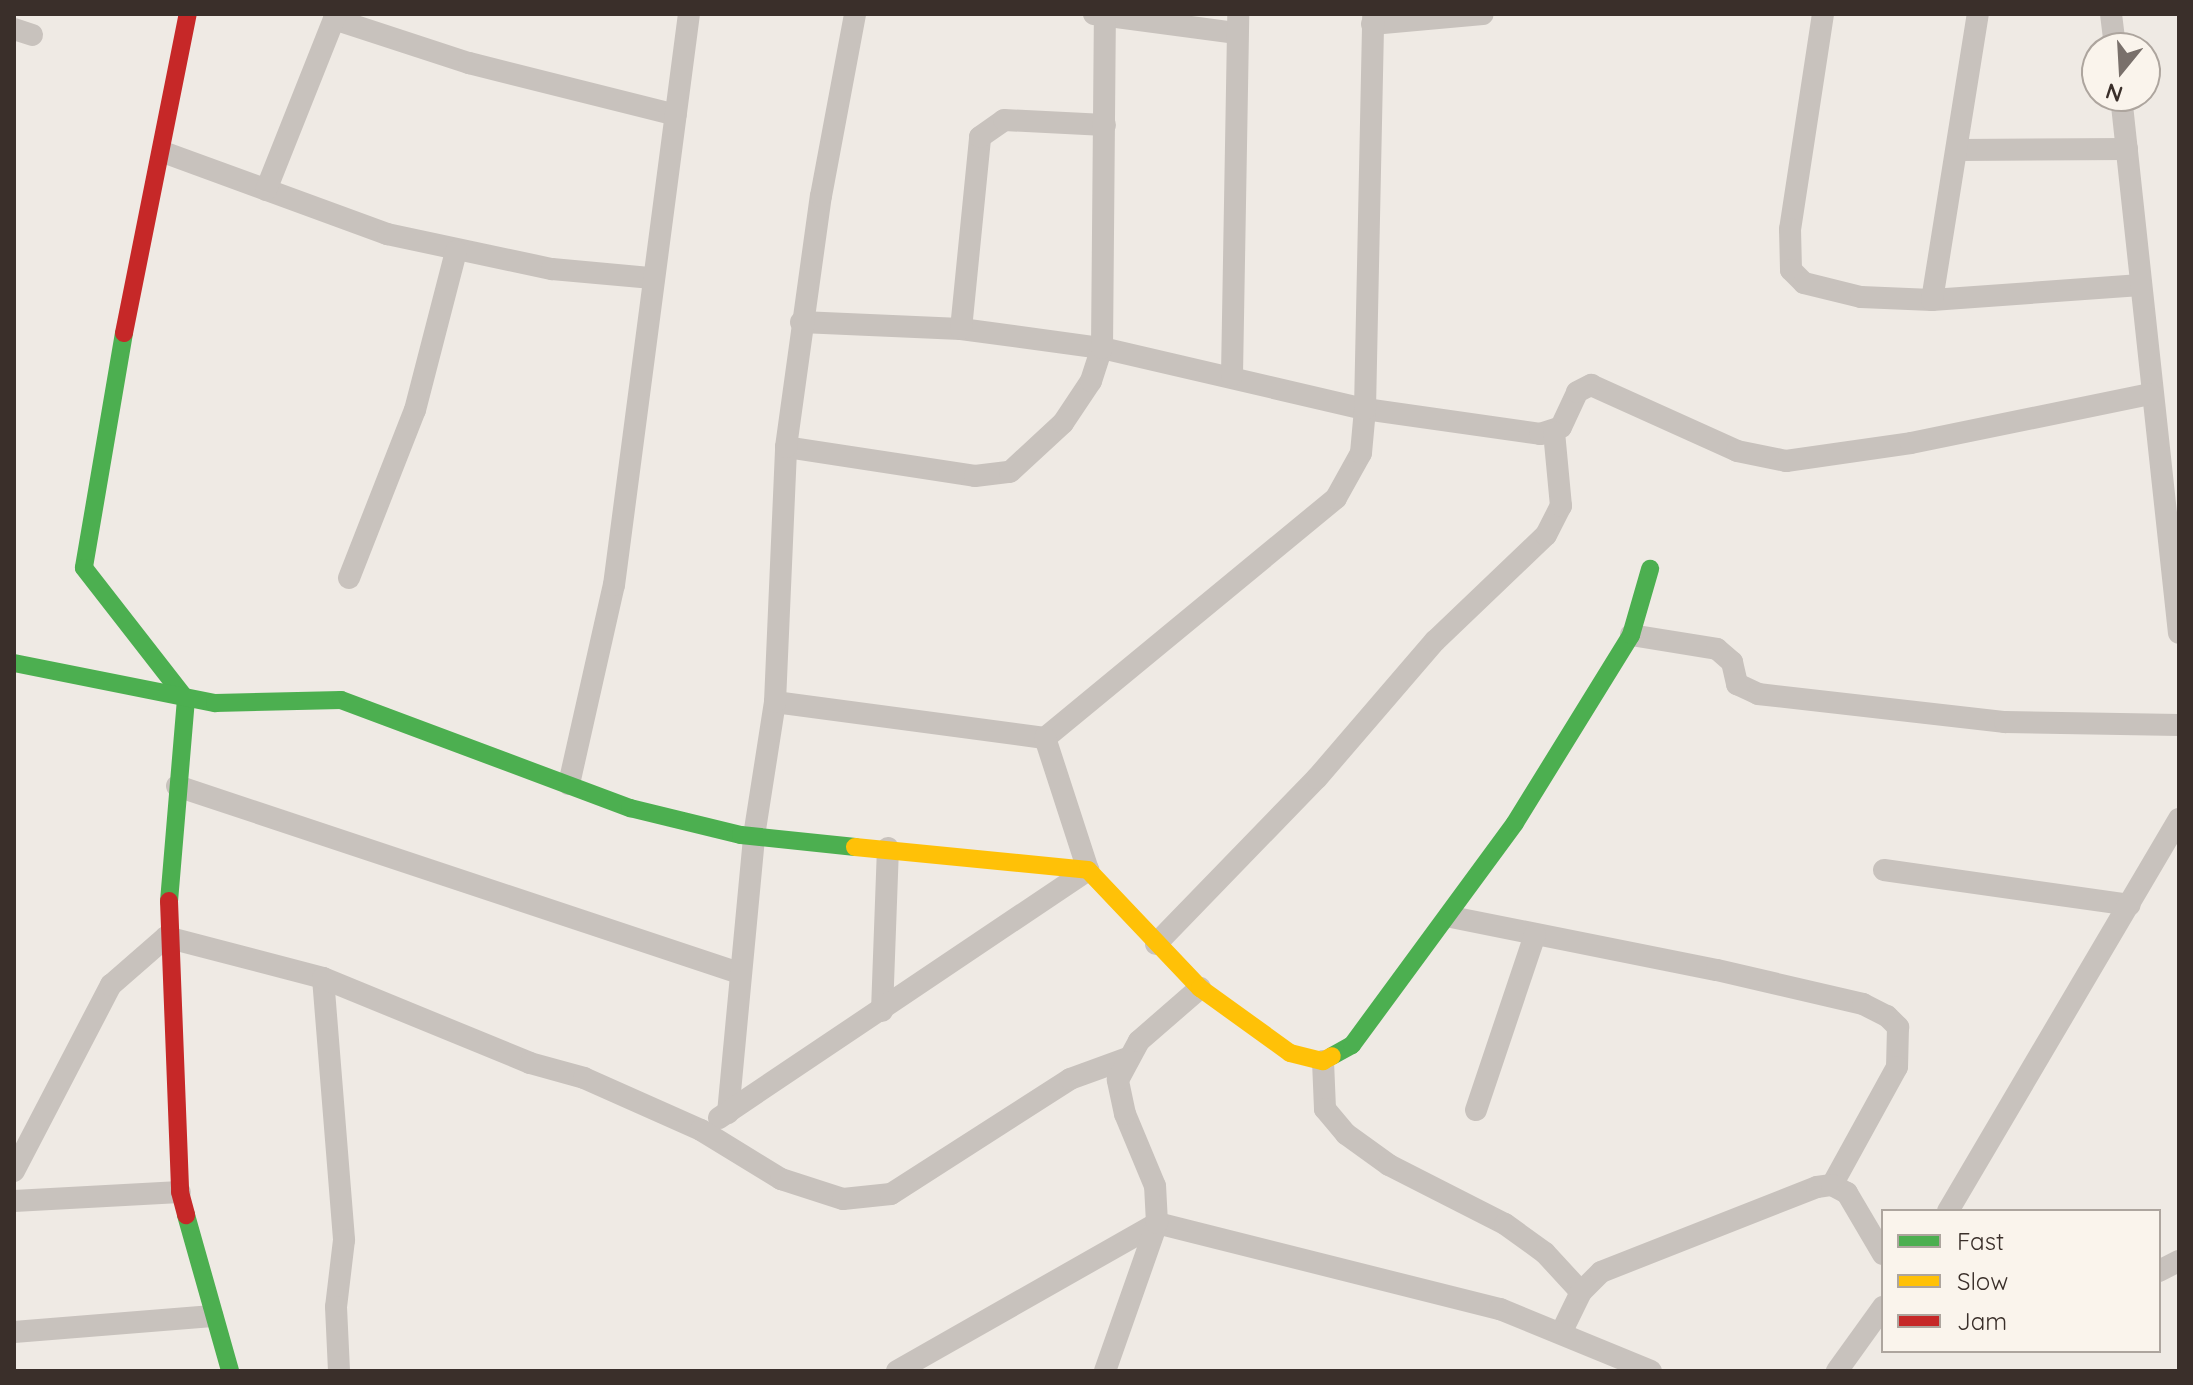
<!DOCTYPE html>
<html>
<head>
<meta charset="utf-8">
<style>
  body { margin:0 }
  #map { position:relative; width:2193px; height:1385px; overflow:hidden; background:#efeae4; font-family:Quicksand,sans-serif }
  div>[style] { position:absolute }
  .street>* { height:22px; margin:-11px; padding:0 11px; transform-origin:11px; border-radius:11px; background:#c8c2bd }
  .fast>* { height:18px; margin:-9px; padding:0 9px; transform-origin:9px; border-radius:9px; background:#4caf50 }
  .slow>* { height:18px; margin:-9px; padding:0 9px; transform-origin:9px; border-radius:9px; background:#ffc107 }
  .jam>* { height:18px; margin:-9px; padding:0 9px; transform-origin:9px; border-radius:9px; background:#c62828 }
  span { translate:-50% -50%; white-space:nowrap; text-align:center; line-height:1.15; -webkit-text-stroke:8px #faf4ec; paint-order:stroke }
  .frame { position:absolute; inset:0; border:16px solid #3a2f2a; pointer-events:none }
  .legend { position:absolute; left:1881px; top:1209px; width:280px; height:144px; box-sizing:border-box; background:#faf4ec; border:2px solid #ada59e; margin:0; padding:10px 14px; list-style:none; font-size:24px; color:#3a2f2a }
  .legend li { display:flex; align-items:center; gap:16px; height:40px }
  .legend b { width:40px; border:2px solid #ada59e }
  .north { position:absolute; left:2081px; top:32px; width:80px; height:80px; box-sizing:border-box; background:#faf4ec; border:2px solid #ada59e; border-radius:50%; rotate:198deg; font-size:22px; font-weight:700; line-height:32px; text-align:center; color:#3a2f2a }
  .north::after { content:''; display:block; margin:auto; width:28px; height:36px; background:#79706b; clip-path:polygon(50% 0,100% 100%,50% 72%,0 100%) }
</style>
</head>
<body>
<div id="map">
  <div class="street">
    <i style="left:1094px;top:14px;width:144px;rotate:7.6deg"></i>
    <i style="left:1823px;top:14px;width:218px;rotate:98.7deg"></i>
    <i style="left:1790px;top:229px;width:41px;rotate:88.6deg"></i>
    <i style="left:1791px;top:270px;width:18px;rotate:45deg"></i>
    <i style="left:1804px;top:283px;width:59px;rotate:13.8deg"></i>
    <i style="left:1861px;top:297px;width:71px;rotate:2.4deg"></i>
    <i style="left:1932px;top:300px;width:209px;rotate:-4.1deg"></i>
    <i style="left:2111px;top:14px;width:34px;rotate:83deg"></i>
    <i style="left:334px;top:19px;width:142px;rotate:18.1deg"></i>
    <i style="left:469px;top:63px;width:213px;rotate:14.1deg"></i>
    <i style="left:1372px;top:24px;width:111px;rotate:-5.1deg"></i>
    <i style="left:14px;top:29px;width:19px;rotate:18deg"></i>
    <i style="left:2121px;top:96px;width:540px;rotate:83.84deg"></i>
    <i style="left:1959px;top:150px;width:168px;rotate:-0.3deg"></i>
    <i style="left:163px;top:152px;width:239px;rotate:20.1deg"></i>
    <i style="left:387px;top:234px;width:169px;rotate:12deg"></i>
    <i style="left:552px;top:269px;width:98px;rotate:5.2deg"></i>
    <i style="left:266px;top:190px;width:189px;rotate:-68.3deg"></i>
    <i style="left:1932px;top:300px;width:290px;rotate:-80.9deg"></i>
    <i style="left:801px;top:322px;width:160px;rotate:2.5deg"></i>
    <i style="left:961px;top:329px;width:142px;rotate:7.7deg"></i>
    <i style="left:1102px;top:348px;width:270px;rotate:13.1deg"></i>
    <i style="left:1365px;top:409px;width:177px;rotate:8.1deg"></i>
    <i style="left:1540px;top:434px;width:22px;rotate:-18deg"></i>
    <i style="left:1561px;top:427px;width:38px;rotate:-65deg"></i>
    <i style="left:1577px;top:392px;width:16px;rotate:-27deg"></i>
    <i style="left:1591px;top:385px;width:160px;rotate:24.3deg"></i>
    <i style="left:1737px;top:451px;width:50px;rotate:11.5deg"></i>
    <i style="left:1786px;top:461px;width:126px;rotate:-8.2deg"></i>
    <i style="left:1911px;top:443px;width:244px;rotate:-11.6deg"></i>
    <i style="left:961px;top:329px;width:193px;rotate:-84.3deg"></i>
    <i style="left:980px;top:137px;width:29px;rotate:-35deg"></i>
    <i style="left:1004px;top:120px;width:101px;rotate:2.8deg"></i>
    <i style="left:1232px;top:375px;width:361px;rotate:-89deg"></i>
    <i style="left:786px;top:447px;width:191px;rotate:8.7deg"></i>
    <i style="left:975px;top:476px;width:35px;rotate:-7deg"></i>
    <i style="left:1010px;top:472px;width:72px;rotate:-42.8deg"></i>
    <i style="left:1063px;top:423px;width:50px;rotate:-56.3deg"></i>
    <i style="left:1091px;top:381px;width:35px;rotate:-72deg"></i>
    <i style="left:1102px;top:348px;width:331px;rotate:-89.5deg"></i>
    <i style="left:349px;top:578px;width:180px;rotate:-68.6deg"></i>
    <i style="left:415px;top:410px;width:164px;rotate:-75.5deg"></i>
    <i style="left:1631px;top:635px;width:87px;rotate:9.2deg"></i>
    <i style="left:1717px;top:649px;width:20px;rotate:41deg"></i>
    <i style="left:1732px;top:662px;width:23px;rotate:77deg"></i>
    <i style="left:1737px;top:684px;width:23px;rotate:25deg"></i>
    <i style="left:1758px;top:694px;width:249px;rotate:6.5deg"></i>
    <i style="left:2005px;top:722px;width:174px;rotate:1deg"></i>
    <i style="left:775px;top:702px;width:272px;rotate:7.6deg"></i>
    <i style="left:1045px;top:738px;width:377px;rotate:-39.5deg"></i>
    <i style="left:1336px;top:498px;width:51px;rotate:-60.9deg"></i>
    <i style="left:1361px;top:453px;width:44px;rotate:-84.8deg"></i>
    <i style="left:1365px;top:409px;width:395px;rotate:-88.8deg"></i>
    <i style="left:569px;top:784px;width:204px;rotate:-77.3deg"></i>
    <i style="left:614px;top:585px;width:576px;rotate:-82.52deg"></i>
    <i style="left:177px;top:786px;width:592px;rotate:18.4deg"></i>
    <i style="left:1884px;top:870px;width:248px;rotate:8.1deg"></i>
    <i style="left:1451px;top:917px;width:271px;rotate:11.3deg"></i>
    <i style="left:1717px;top:970px;width:150px;rotate:13.1deg"></i>
    <i style="left:1863px;top:1004px;width:27px;rotate:27deg"></i>
    <i style="left:1887px;top:1016px;width:16px;rotate:45deg"></i>
    <i style="left:1898px;top:1027px;width:40px;rotate:91.4deg"></i>
    <i style="left:1897px;top:1067px;width:135px;rotate:118.8deg"></i>
    <i style="left:1156px;top:944px;width:231px;rotate:-45.9deg"></i>
    <i style="left:1317px;top:778px;width:181px;rotate:-49.3deg"></i>
    <i style="left:1435px;top:641px;width:153px;rotate:-43.7deg"></i>
    <i style="left:1546px;top:535px;width:33px;rotate:-63deg"></i>
    <i style="left:1561px;top:506px;width:74px;rotate:-95.4deg"></i>
    <i style="left:323px;top:978px;width:263px;rotate:85.4deg"></i>
    <i style="left:344px;top:1240px;width:67px;rotate:96.8deg"></i>
    <i style="left:336px;top:1307px;width:64px;rotate:87.3deg"></i>
    <i style="left:882px;top:1011px;width:163px;rotate:-87.9deg"></i>
    <i style="left:1323px;top:1061px;width:48px;rotate:87.6deg"></i>
    <i style="left:1325px;top:1109px;width:33px;rotate:50deg"></i>
    <i style="left:1346px;top:1134px;width:53px;rotate:35.8deg"></i>
    <i style="left:1389px;top:1165px;width:130px;rotate:27deg"></i>
    <i style="left:1505px;top:1224px;width:49px;rotate:35.9deg"></i>
    <i style="left:1545px;top:1253px;width:53px;rotate:47.3deg"></i>
    <i style="left:1476px;top:1110px;width:185px;rotate:-71.4deg"></i>
    <i style="left:728px;top:1113px;width:278px;rotate:-84.6deg"></i>
    <i style="left:754px;top:836px;width:136px;rotate:-81.1deg"></i>
    <i style="left:775px;top:702px;width:255px;rotate:-87.5deg"></i>
    <i style="left:786px;top:447px;width:253px;rotate:-82.1deg"></i>
    <i style="left:821px;top:196px;width:185px;rotate:-79.4deg"></i>
    <i style="left:719px;top:1118px;width:445px;rotate:-33.9deg"></i>
    <i style="left:1088px;top:870px;width:139px;rotate:-108deg"></i>
    <i style="left:14px;top:1171px;width:210px;rotate:-62.5deg"></i>
    <i style="left:111px;top:985px;width:73px;rotate:-41.1deg"></i>
    <i style="left:166px;top:937px;width:162px;rotate:14.6deg"></i>
    <i style="left:323px;top:978px;width:224px;rotate:22.3deg"></i>
    <i style="left:530px;top:1063px;width:56px;rotate:15.5deg"></i>
    <i style="left:584px;top:1078px;width:128px;rotate:24deg"></i>
    <i style="left:701px;top:1130px;width:94px;rotate:31.5deg"></i>
    <i style="left:781px;top:1179px;width:65px;rotate:17.9deg"></i>
    <i style="left:843px;top:1199px;width:48px;rotate:-5.9deg"></i>
    <i style="left:891px;top:1194px;width:213px;rotate:-32.7deg"></i>
    <i style="left:1070px;top:1079px;width:59px;rotate:-20deg"></i>
    <i style="left:14px;top:1201px;width:166px;rotate:-3.1deg"></i>
    <i style="left:1948px;top:1211px;width:455px;rotate:-59.5deg"></i>
    <i style="left:2159px;top:1271px;width:22px;rotate:-27deg"></i>
    <i style="left:1562px;top:1331px;width:43px;rotate:-64deg"></i>
    <i style="left:1581px;top:1292px;width:28px;rotate:-45deg"></i>
    <i style="left:1601px;top:1272px;width:232px;rotate:-21.5deg"></i>
    <i style="left:1817px;top:1187px;width:15px;rotate:-8deg"></i>
    <i style="left:1832px;top:1185px;width:17px;rotate:28deg"></i>
    <i style="left:1847px;top:1193px;width:71px;rotate:59.5deg"></i>
    <i style="left:14px;top:1332px;width:199px;rotate:-4.6deg"></i>
    <i style="left:897px;top:1371px;width:299px;rotate:-29.6deg"></i>
    <i style="left:1157px;top:1223px;width:354px;rotate:14.1deg"></i>
    <i style="left:1500px;top:1309px;width:163px;rotate:22.3deg"></i>
    <i style="left:1105px;top:1371px;width:157px;rotate:-70.6deg"></i>
    <i style="left:1157px;top:1223px;width:37px;rotate:-93deg"></i>
    <i style="left:1155px;top:1186px;width:78px;rotate:-112.6deg"></i>
    <i style="left:1125px;top:1114px;width:35px;rotate:-102deg"></i>
    <i style="left:1118px;top:1080px;width:44px;rotate:-61.7deg"></i>
    <i style="left:1139px;top:1041px;width:81px;rotate:-41deg"></i>
    <i style="left:1837px;top:1371px;width:79px;rotate:-54.3deg"></i>
  </div>
  <div class="fast">
    <i style="left:124px;top:333px;width:238px;rotate:99.7deg"></i>
    <i style="left:84px;top:568px;width:166px;rotate:52.1deg"></i>
    <i style="left:186px;top:699px;width:203px;rotate:94.8deg"></i>
    <i style="left:14px;top:663px;width:205px;rotate:11.3deg"></i>
    <i style="left:215px;top:703px;width:126px;rotate:-1.4deg"></i>
    <i style="left:341px;top:700px;width:309px;rotate:20.5deg"></i>
    <i style="left:630px;top:808px;width:114px;rotate:13.7deg"></i>
    <i style="left:741px;top:835px;width:115px;rotate:6deg"></i>
    <i style="left:1332px;top:1056px;width:23px;rotate:-29deg"></i>
    <i style="left:1352px;top:1045px;width:275px;rotate:-53.7deg"></i>
    <i style="left:1515px;top:823px;width:221px;rotate:-58.3deg"></i>
    <i style="left:1631px;top:635px;width:69px;rotate:-73.9deg"></i>
    <i style="left:186px;top:1215px;width:162px;rotate:74.2deg"></i>
  </div>
  <div class="slow">
    <i style="left:855px;top:847px;width:234px;rotate:5.6deg"></i>
    <i style="left:1088px;top:870px;width:163px;rotate:46.5deg"></i>
    <i style="left:1200px;top:988px;width:111px;rotate:35.8deg"></i>
    <i style="left:1290px;top:1053px;width:34px;rotate:14deg"></i>
    <i style="left:1323px;top:1061px;width:10px;rotate:-29deg"></i>
  </div>
  <div class="jam">
    <i style="left:124px;top:333px;width:325px;rotate:-78.7deg"></i>
    <i style="left:169px;top:901px;width:291px;rotate:87.8deg"></i>
    <i style="left:180px;top:1192px;width:24px;rotate:75deg"></i>
  </div>
  <div class="frame"></div>
  <ul class="legend">
  <li><b style="height:10px;background:#4caf50"></b>Fast</li>
  <li><b style="height:10px;background:#ffc107"></b>Slow</li>
  <li><b style="height:10px;background:#c62828"></b>Jam</li>
  </ul>
  <div class="north">N</div>
</div>
</body>
</html>
